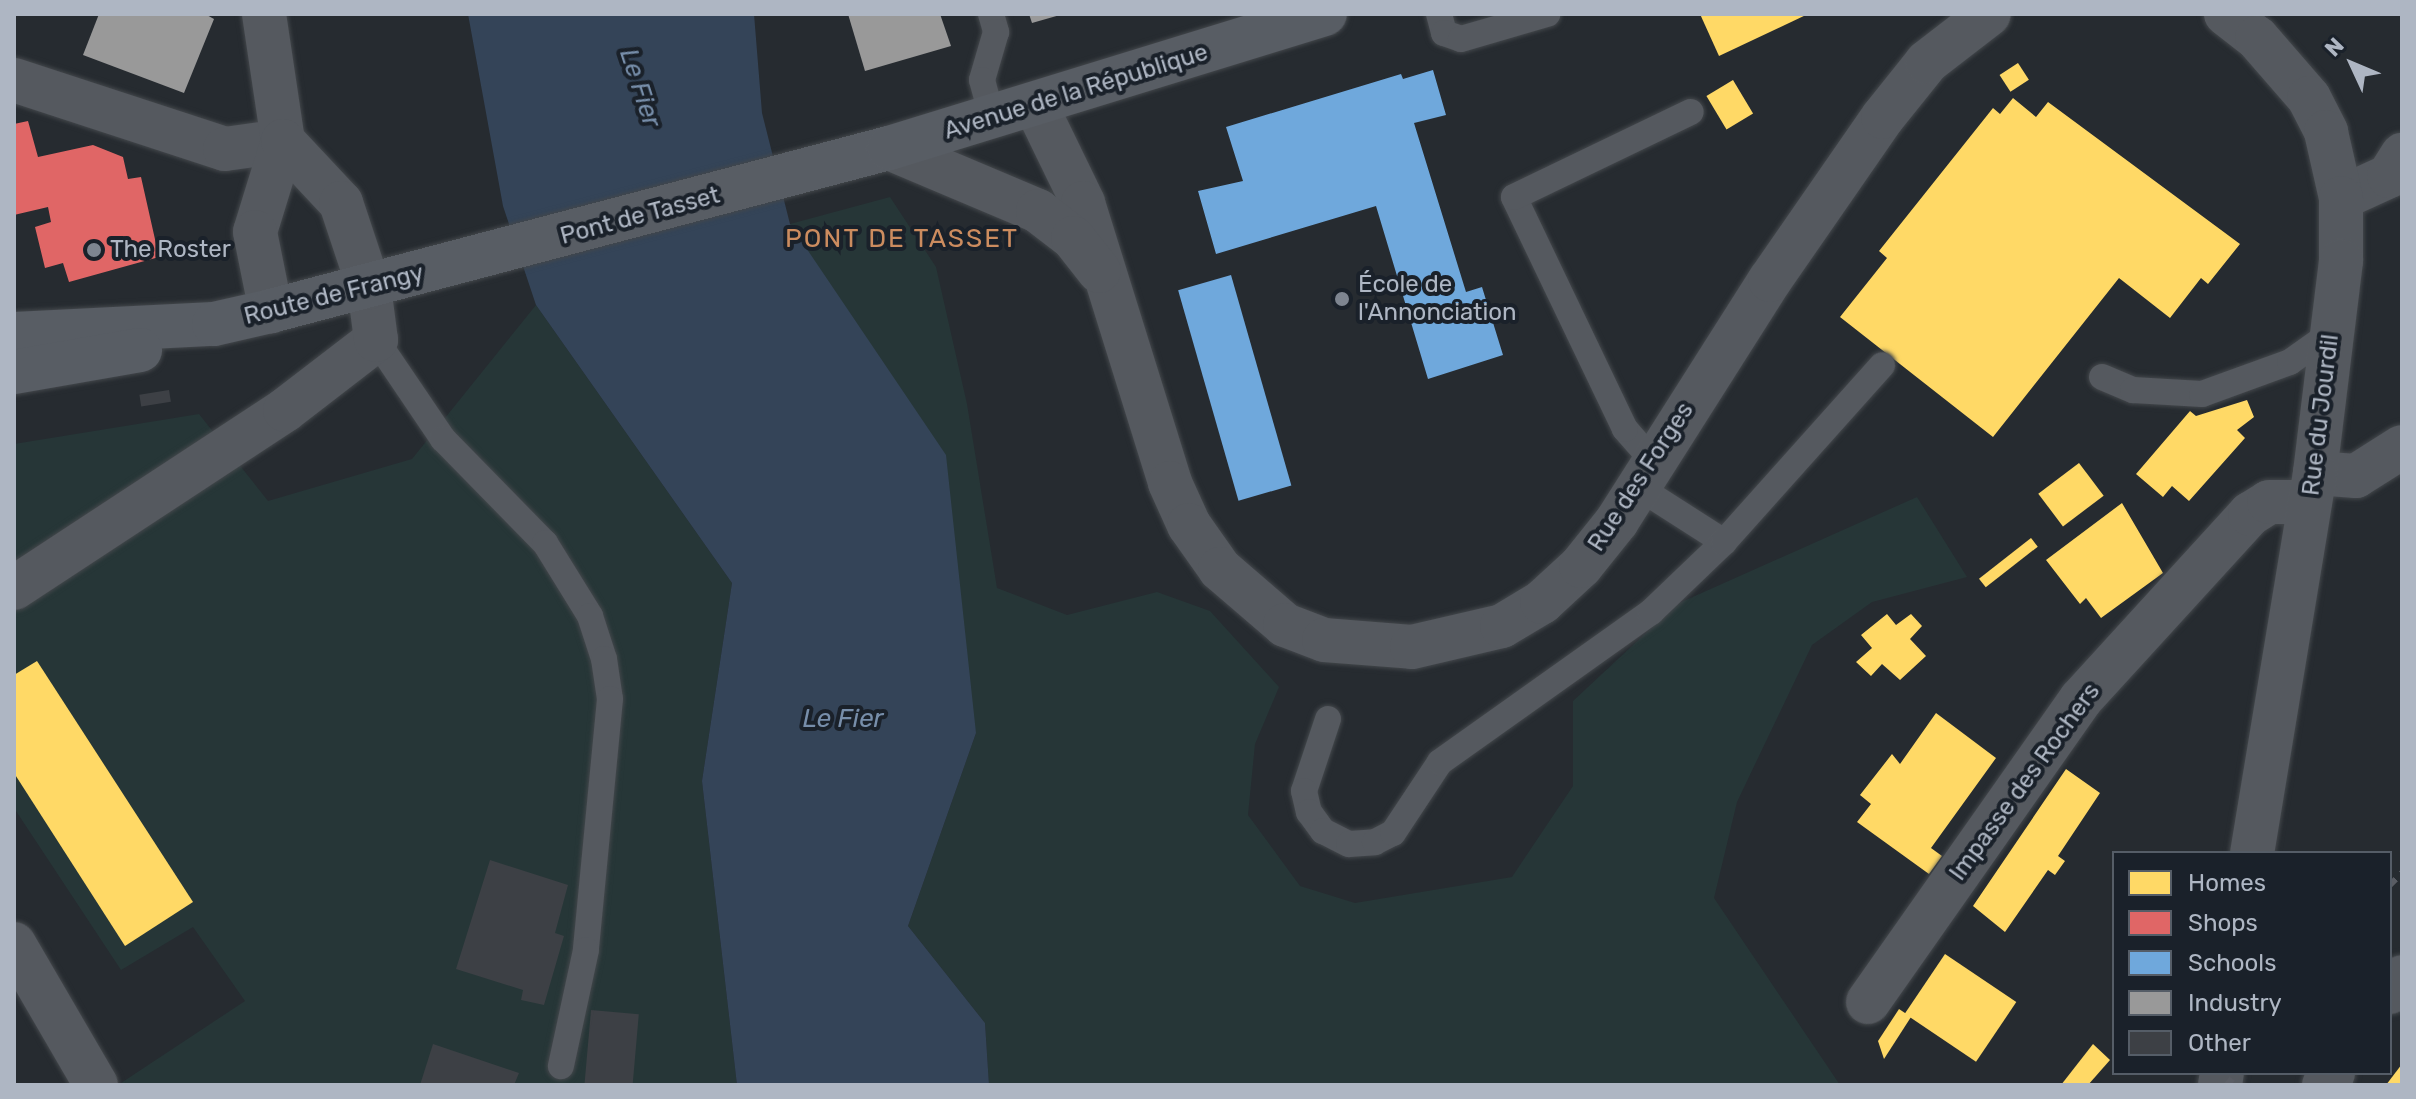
<!DOCTYPE html>
<html>
<head>
<meta charset="utf-8">
<style>
  body { margin:0 }
  #map { position:relative; width:2416px; height:1099px; overflow:hidden; background:#262b30; font-family:Rubik,sans-serif }
  div>[style] { position:absolute }
  .green>* { inset:0; background:#263637 }
  .water>* { inset:0; background:#344458 }
  .homes>* { inset:0; background:#ffd966; transform-origin:0 0 }
  .shops>* { inset:0; background:#e06666 }
  .schools>* { inset:0; background:#6fa8dc; transform-origin:0 0 }
  .industry>* { inset:0; background:#999 }
  .building>* { inset:0; background:#3d4045; transform-origin:0 0 }
  .roads { filter:drop-shadow(0 0 2px #43474b) drop-shadow(0 0 2px #43474b) }
  .service>* { height:26px; margin:-13px; padding:0 13px; transform-origin:13px; border-radius:13px; background:#55595f }
  .minor>* { height:44px; margin:-22px; padding:0 22px; transform-origin:22px; border-radius:22px; background:#55595f }
  .tertiary>* { height:44px; margin:-22px; padding:0 22px; transform-origin:22px; border-radius:22px; background:#55595f }
  .secondary>* { height:44px; margin:-22px; padding:0 22px; transform-origin:22px; border-radius:22px; background:#585d64 }
  .rail>* { height:6px; margin-top:-3px; transform-origin:0; background:repeating-linear-gradient(90deg,#595c63 0 8px,transparent 0 16px) }
  .dots>* { width:22px; height:22px; translate:-50% -50%; box-sizing:border-box; border:4px solid #1a212a; border-radius:50% }
  span { translate:-50% -50%; white-space:nowrap; text-align:center; line-height:1.15; -webkit-text-stroke:8px #1a212a; paint-order:stroke }
  .street-label { font-size:24px; color:#aeb6c3 }
  .poi-label { font-size:24px; color:#aeb6c3 }
  .left { translate:0 -50%; text-align:left }
  .water-label { font-size:26px; color:#778eaa; font-style:italic }
  .neighbourhood-label { font-size:26px; color:#cc8c5f; letter-spacing:2px }
  .frame { position:absolute; inset:0; border:16px solid #aeb6c3; pointer-events:none }
  .legend { position:absolute; left:2112px; top:851px; width:280px; height:224px; box-sizing:border-box; background:#1a212a; border:2px solid #555d67; margin:0; padding:10px 14px; list-style:none; font-size:24px; color:#aeb6c3 }
  .legend li { display:flex; align-items:center; gap:16px; height:40px }
  .legend b { width:40px; border:2px solid #555d67 }
  .north { position:absolute; left:2312px; top:24px; width:80px; height:80px; -webkit-text-stroke:6px #1a212a; paint-order:stroke; rotate:314deg; font-size:22px; font-weight:700; line-height:32px; text-align:center; color:#aeb6c3 }
  .north::after { content:''; display:block; margin:auto; width:28px; height:36px; background:#aeb6c3; clip-path:polygon(50% 0,100% 100%,50% 72%,0 100%) }
</style>
</head>
<body>
<div id="map">
  <div class="green">
    <i style="clip-path:polygon(890px 197px,936px 267px,967px 404px,997px 588px,1067px 615px,1157px 592px,1210px 611px,1279px 687px,1255px 744px,1248px 815px,1300px 886px,1355px 903px,1512px 877px,1573px 786px,1573px 701px,1677px 604px,1917px 497px,1967px 577px,1872px 602px,1812px 645px,1737px 802px,1714px 898px,1840px 1085px,989px 1085px,985px 1023px,908px 926px,976px 733px,790px 224px)"></i>
    <i style="clip-path:polygon(536px 305px,732px 583px,702px 781px,737px 1085px,118px 1085px,245px 1001px,193px 927px,121px 970px,14px 808px,14px 444px,199px 414px,268px 501px,412px 459px)"></i>
  </div>
  <div class="water">
    <i style="clip-path:polygon(468px 14px,754px 14px,762px 113px,790px 224px,946px 455px,976px 733px,908px 926px,985px 1023px,989px 1085px,737px 1085px,702px 781px,732px 583px,536px 305px,503px 206px)"></i>
  </div>
  <div class="homes">
    <i style="clip-path:polygon(1700px 14px,1808px 14px,1719px 56px)"></i>
    <i style="left:2018px;top:63px;width:20px;height:22px;rotate:57deg"></i>
    <i style="left:1733px;top:80px;width:39px;height:31px;rotate:59deg"></i>
    <i style="clip-path:polygon(2013px 98px,2036px 117px,2048px 102px,2240px 244px,2208px 284px,2201px 278px,2170px 318px,2119px 278px,1993px 437px,1840px 317px,1887px 258px,1879px 251px,1993px 108px,2000px 114px)"></i>
    <i style="clip-path:polygon(2247px 400px,2254px 417px,2237px 430px,2245px 438px,2189px 501px,2172px 486px,2163px 497px,2136px 474px,2190px 411px,2196px 416px)"></i>
    <i style="left:2079px;top:463px;width:41px;height:51px;rotate:53deg"></i>
    <i style="clip-path:polygon(2122px 503px,2163px 573px,2101px 618px,2086px 598px,2080px 604px,2046px 560px)"></i>
    <i style="left:2031px;top:538px;width:11px;height:66px;rotate:52deg"></i>
    <i style="clip-path:polygon(1887px 614px,1896px 625px,1911px 614px,1922px 626px,1910px 639px,1926px 656px,1900px 680px,1882px 664px,1871px 676px,1856px 662px,1872px 648px,1861px 635px)"></i>
    <i style="clip-path:polygon(37px 661px,193px 902px,125px 946px,14px 773px,14px 675px)"></i>
    <i style="clip-path:polygon(1936px 713px,1996px 758px,1931px 848px,1942px 856px,1929px 874px,1857px 822px,1871px 804px,1860px 795px,1892px 754px,1900px 764px)"></i>
    <i style="clip-path:polygon(2066px 769px,2100px 793px,2058px 856px,2065px 861px,2055px 875px,2048px 870px,2005px 932px,1973px 906px)"></i>
    <i style="left:1945px;top:954px;width:86px;height:72px;rotate:34deg"></i>
    <i style="clip-path:polygon(1899px 1009px,1911px 1017px,1884px 1059px,1878px 1041px)"></i>
    <i style="clip-path:polygon(2093px 1044px,2110px 1060px,2088px 1085px,2061px 1085px)"></i>
    <i style="clip-path:polygon(2402px 1064px,2402px 1085px,2386px 1085px)"></i>
  </div>
  <div class="shops">
    <i style="clip-path:polygon(28px 121px,38px 157px,93px 145px,123px 157px,128px 179px,141px 177px,159px 257px,69px 282px,63px 263px,45px 268px,35px 227px,51px 222px,48px 207px,14px 215px,14px 124px)"></i>
  </div>
  <div class="schools">
    <i style="clip-path:polygon(1433px 70px,1446px 115px,1414px 123px,1466px 292px,1482px 287px,1503px 355px,1428px 379px,1376px 206px,1216px 254px,1198px 191px,1243px 181px,1226px 127px,1401px 74px,1403px 79px)"></i>
    <i style="left:1231px;top:275px;width:219px;height:55px;rotate:74deg"></i>
  </div>
  <div class="industry">
    <i style="clip-path:polygon(99px 14px,205px 14px,214px 19px,184px 93px,83px 55px)"></i>
    <i style="clip-path:polygon(848px 14px,940px 14px,951px 46px,865px 71px)"></i>
    <i style="clip-path:polygon(1029px 14px,1060px 14px,1060px 15px,1032px 23px)"></i>
  </div>
  <div class="building">
    <i style="left:169px;top:390px;width:12px;height:30px;rotate:81deg"></i>
    <i style="clip-path:polygon(490px 860px,568px 885px,555px 933px,564px 936px,544px 1005px,521px 1000px,523px 990px,456px 969px)"></i>
    <i style="left:591px;top:1010px;width:48px;height:75px;rotate:5deg"></i>
    <i style="clip-path:polygon(433px 1044px,519px 1073px,514px 1085px,420px 1085px)"></i>
  </div>
  <div class="roads">
    <div class="service">
      <i style="left:991px;top:14px;width:19px;rotate:74deg"></i>
      <i style="left:996px;top:32px;width:50px;rotate:106.3deg"></i>
      <i style="left:982px;top:80px;width:39px;rotate:75deg"></i>
      <i style="left:1439px;top:14px;width:20px;rotate:75deg"></i>
      <i style="left:1444px;top:33px;width:18px;rotate:19deg"></i>
      <i style="left:1461px;top:39px;width:90px;rotate:-16.2deg"></i>
      <i style="left:376px;top:340px;width:120px;rotate:55.9deg"></i>
      <i style="left:443px;top:439px;width:146px;rotate:45.6deg"></i>
      <i style="left:545px;top:543px;width:86px;rotate:58.3deg"></i>
      <i style="left:590px;top:616px;width:45px;rotate:72deg"></i>
      <i style="left:604px;top:659px;width:40px;rotate:81.5deg"></i>
      <i style="left:610px;top:699px;width:252px;rotate:95.5deg"></i>
      <i style="left:586px;top:950px;width:119px;rotate:102.2deg"></i>
      <i style="left:2102px;top:377px;width:34px;rotate:23deg"></i>
      <i style="left:2133px;top:390px;width:69px;rotate:3.3deg"></i>
      <i style="left:2202px;top:394px;width:94px;rotate:-20deg"></i>
      <i style="left:2290px;top:362px;width:50px;rotate:-35.3deg"></i>
      <i style="left:1653px;top:461px;width:43px;rotate:-131.2deg"></i>
      <i style="left:1625px;top:429px;width:257px;rotate:-115.6deg"></i>
      <i style="left:1514px;top:197px;width:196px;rotate:-25.7deg"></i>
      <i style="left:1638px;top:487px;width:102px;rotate:32.6deg"></i>
      <i style="left:1328px;top:719px;width:76px;rotate:108.4deg"></i>
      <i style="left:1304px;top:791px;width:22px;rotate:77deg"></i>
      <i style="left:1309px;top:812px;width:24px;rotate:54deg"></i>
      <i style="left:1323px;top:831px;width:29px;rotate:27deg"></i>
      <i style="left:1349px;top:844px;width:26px;rotate:-4deg"></i>
      <i style="left:1375px;top:842px;width:20px;rotate:-27deg"></i>
      <i style="left:1393px;top:833px;width:85px;rotate:-56.5deg"></i>
      <i style="left:1440px;top:762px;width:259px;rotate:-35.4deg"></i>
      <i style="left:1651px;top:612px;width:101px;rotate:-43.8deg"></i>
      <i style="left:1724px;top:542px;width:237px;rotate:-48.2deg"></i>
    </div>
    <div class="minor">
      <i style="left:14px;top:80px;width:222px;rotate:18.1deg"></i>
      <i style="left:225px;top:149px;width:59px;rotate:-7.9deg"></i>
      <i style="left:2341px;top:198px;width:53px;rotate:-24.6deg"></i>
      <i style="left:2389px;top:176px;width:25px;rotate:-58deg"></i>
      <i style="left:2315px;top:473px;width:41px;rotate:4.2deg"></i>
      <i style="left:2356px;top:476px;width:54px;rotate:-32.2deg"></i>
      <i style="left:14px;top:588px;width:324px;rotate:-33.3deg"></i>
      <i style="left:285px;top:410px;width:115px;rotate:-37.6deg"></i>
      <i style="left:376px;top:340px;width:53px;rotate:-97.5deg"></i>
      <i style="left:14px;top:944px;width:163px;rotate:59.8deg"></i>
      <i style="left:2390px;top:992px;width:19px;rotate:-51deg"></i>
      <i style="left:1868px;top:1002px;width:370px;rotate:-54.9deg"></i>
      <i style="left:2081px;top:699px;width:251px;rotate:-47.6deg"></i>
      <i style="left:2250px;top:514px;width:22px;rotate:-32deg"></i>
      <i style="left:2269px;top:502px;width:41px"></i>
      <i style="left:2324px;top:1085px;width:15px;rotate:-53deg"></i>
    </div>
    <div class="tertiary">
      <i style="left:264px;top:14px;width:128px;rotate:81.5deg"></i>
      <i style="left:283px;top:141px;width:95px;rotate:107.1deg"></i>
      <i style="left:255px;top:232px;width:81px;rotate:78.6deg"></i>
      <i style="left:2226px;top:14px;width:39px;rotate:38deg"></i>
      <i style="left:2257px;top:38px;width:79px;rotate:49.1deg"></i>
      <i style="left:2309px;top:98px;width:38px;rotate:63deg"></i>
      <i style="left:2326px;top:132px;width:68px;rotate:77.2deg"></i>
      <i style="left:2341px;top:198px;width:63px;rotate:90deg"></i>
      <i style="left:2341px;top:261px;width:214px;rotate:97deg"></i>
      <i style="left:2315px;top:473px;width:385px;rotate:99.4deg"></i>
      <i style="left:1036px;top:106px;width:108px;rotate:64.1deg"></i>
      <i style="left:1083px;top:203px;width:293px;rotate:72.7deg"></i>
      <i style="left:1170px;top:483px;width:46px;rotate:65.7deg"></i>
      <i style="left:1189px;top:525px;width:54px;rotate:54.8deg"></i>
      <i style="left:1220px;top:569px;width:86px;rotate:40.7deg"></i>
      <i style="left:1285px;top:625px;width:42px;rotate:21deg"></i>
      <i style="left:1324px;top:640px;width:88px;rotate:4.5deg"></i>
      <i style="left:1412px;top:647px;width:92px;rotate:-13.1deg"></i>
      <i style="left:1502px;top:626px;width:47px;rotate:-31deg"></i>
      <i style="left:1542px;top:602px;width:53px;rotate:-42.7deg"></i>
      <i style="left:1581px;top:566px;width:58px;rotate:-51.3deg"></i>
      <i style="left:1617px;top:521px;width:285px;rotate:-57.6deg"></i>
      <i style="left:1770px;top:280px;width:198px;rotate:-55.3deg"></i>
      <i style="left:1883px;top:117px;width:70px;rotate:-51.3deg"></i>
      <i style="left:1927px;top:62px;width:78px;rotate:-37.7deg"></i>
      <i style="left:283px;top:141px;width:85px;rotate:46.9deg"></i>
      <i style="left:341px;top:203px;width:89px;rotate:71.6deg"></i>
      <i style="left:889px;top:148px;width:162px;rotate:22.9deg"></i>
      <i style="left:1038px;top:211px;width:44px;rotate:37.6deg"></i>
      <i style="left:1073px;top:238px;width:42px;rotate:51.8deg"></i>
      <i style="left:2220px;top:1085px;width:12px;rotate:-81deg"></i>
    </div>
    <div class="secondary">
      <i style="left:14px;top:334px;width:200px;rotate:-2.9deg"></i>
      <i style="left:214px;top:324px;width:58px;rotate:-12.8deg"></i>
      <i style="left:271px;top:311px;width:639px;rotate:-14.78deg"></i>
      <i style="left:889px;top:148px;width:456px;rotate:-17.1deg"></i>
      <i style="left:14px;top:372px;width:128px;rotate:-9.9deg"></i>
    </div>
  </div>
  <div class="rail">
    <i style="left:2390px;top:885px;width:17px;rotate:-45deg"></i>
    <i style="left:2227px;top:1085px;width:16px;rotate:-50deg"></i>
  </div>
  <div class="dots">
    <i style="left:94px;top:250px;background:#7e8590"></i>
    <i style="left:1342px;top:299px;background:#7e8590"></i>
  </div>
  <div class="street-label">
    <span style="left:1076px;top:92px;rotate:-17deg">Avenue de la République</span>
    <span style="left:640px;top:216px;rotate:-15deg">Pont de Tasset</span>
    <span style="left:334px;top:295px;rotate:-14deg">Route de Frangy</span>
    <span style="left:2321px;top:415px;rotate:-83deg">Rue du Jourdil</span>
    <span style="left:1641px;top:477px;rotate:-57deg">Rue des Forges</span>
    <span style="left:2025px;top:782px;rotate:-54deg">Impasse des Rochers</span>
  </div>
  <div class="poi-label">
    <span class="left" style="left:110px;top:250px">The Roster</span>
    <span class="left" style="left:1358px;top:299px">École de<br>l'Annonciation</span>
  </div>
  <div class="water-label">
    <span style="left:640px;top:88px;rotate:72deg">Le Fier</span>
    <span style="left:843px;top:719px">Le Fier</span>
  </div>
  <div class="neighbourhood-label">
    <span style="left:902px;top:239px">PONT DE TASSET</span>
  </div>
  <div class="frame"></div>
  <ul class="legend">
  <li><b style="height:22px;background:#ffd966"></b>Homes</li>
  <li><b style="height:22px;background:#e06666"></b>Shops</li>
  <li><b style="height:22px;background:#6fa8dc"></b>Schools</li>
  <li><b style="height:22px;background:#999"></b>Industry</li>
  <li><b style="height:22px;background:#3d4045"></b>Other</li>
  </ul>
  <div class="north">N</div>
</div>
</body>
</html>
